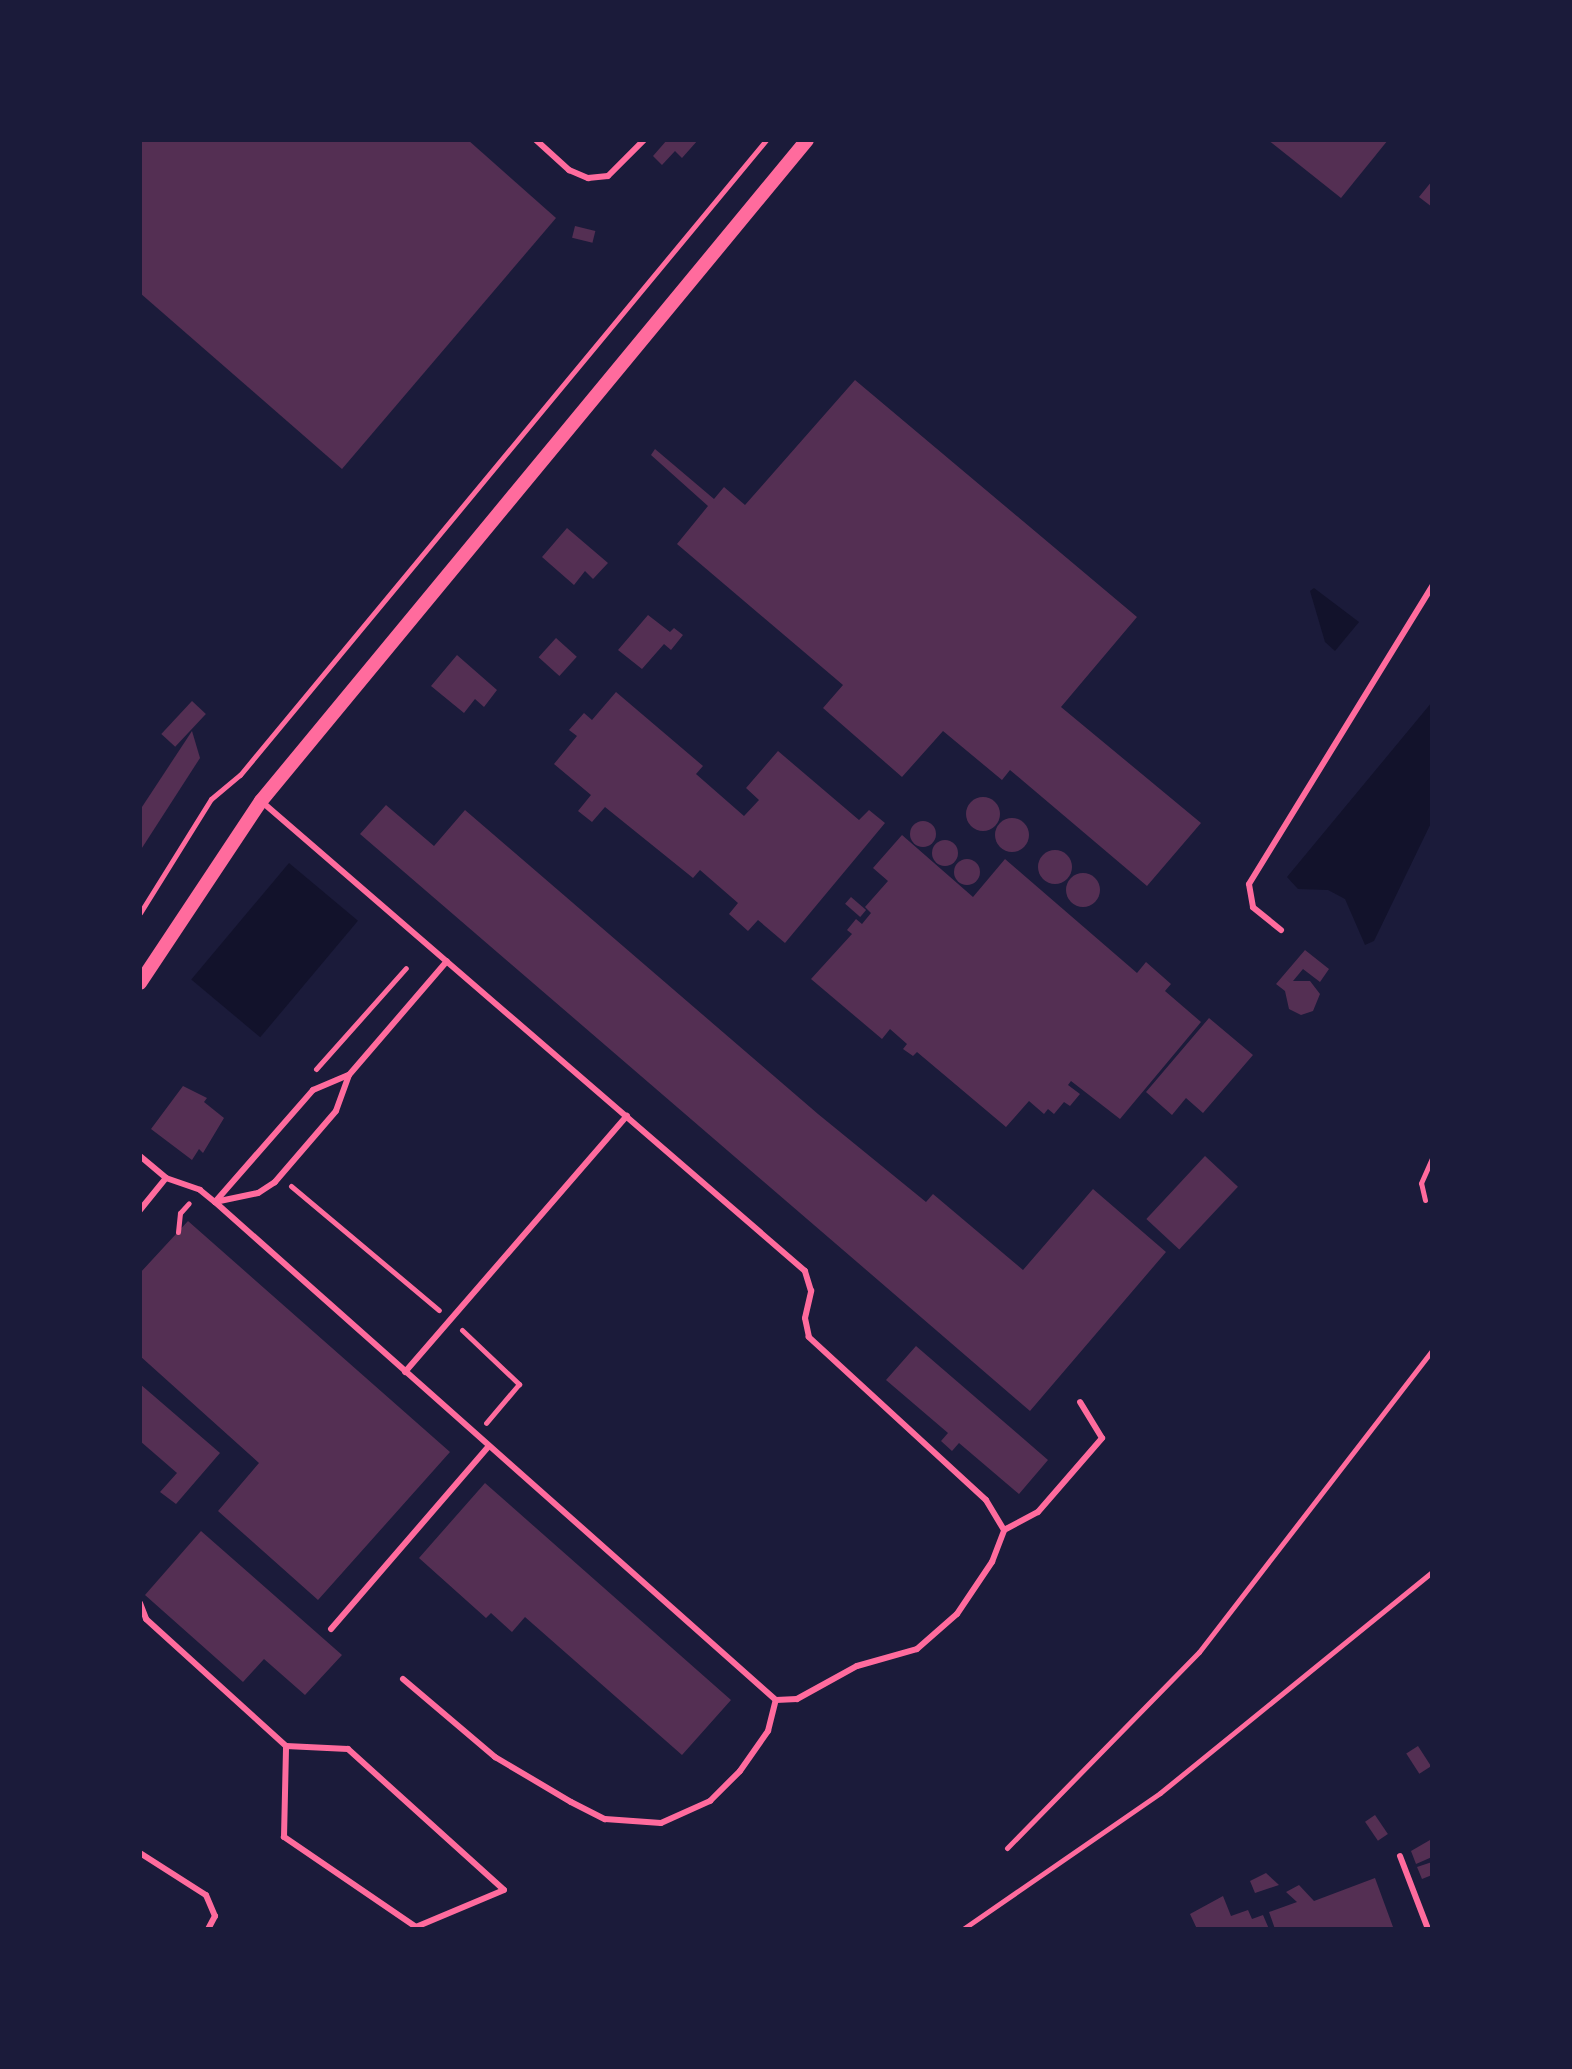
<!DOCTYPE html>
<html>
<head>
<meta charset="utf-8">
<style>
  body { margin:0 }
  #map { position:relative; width:1572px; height:2069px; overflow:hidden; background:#1b1b3a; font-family:"Varela Round",sans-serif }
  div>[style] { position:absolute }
  .water>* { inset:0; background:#12122b; transform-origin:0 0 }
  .building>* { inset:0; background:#542f53; transform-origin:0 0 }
  .round { border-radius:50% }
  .path>* { height:5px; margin:-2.5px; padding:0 2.5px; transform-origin:2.5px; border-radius:2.5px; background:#ff6b9d }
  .service>* { height:6px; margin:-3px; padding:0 3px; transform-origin:3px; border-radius:3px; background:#ff6b9d }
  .tertiary>* { height:14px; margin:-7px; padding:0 7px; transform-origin:7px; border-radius:7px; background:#ff6b9d }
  span { translate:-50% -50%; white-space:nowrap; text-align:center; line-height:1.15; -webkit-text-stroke:7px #1b1b3a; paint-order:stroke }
  .frame { position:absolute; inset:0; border:142px solid #1b1b3a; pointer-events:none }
</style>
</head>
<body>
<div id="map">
  <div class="water">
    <i style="clip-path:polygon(1314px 588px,1359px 622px,1335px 651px,1325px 642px,1310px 591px)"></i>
    <i style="clip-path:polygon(1432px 702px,1432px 821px,1374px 941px,1365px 945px,1345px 899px,1328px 890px,1298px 889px,1287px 877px)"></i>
    <i style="left:289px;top:863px;width:90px;height:152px;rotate:40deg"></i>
  </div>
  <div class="building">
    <i style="clip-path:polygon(140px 140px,468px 140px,556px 218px,342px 469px,140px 293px)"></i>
    <i style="clip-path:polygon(667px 140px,698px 140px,682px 158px,675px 151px,662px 165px,653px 156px)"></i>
    <i style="clip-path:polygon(1268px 140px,1388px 140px,1341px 198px)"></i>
    <i style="clip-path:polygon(1432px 181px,1432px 207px,1419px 197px)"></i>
    <i style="left:575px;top:226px;width:21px;height:12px;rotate:14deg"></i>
    <i style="clip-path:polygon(855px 380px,1137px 617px,1061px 707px,1201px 823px,1147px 886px,1010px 770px,1002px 780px,943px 731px,902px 777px,823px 708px,843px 685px,677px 544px,708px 506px,651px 455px,655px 449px,714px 499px,724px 487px,745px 505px)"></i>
    <i style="clip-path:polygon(567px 528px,608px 563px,593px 579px,585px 571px,574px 585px,542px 557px)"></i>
    <i style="clip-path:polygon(648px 615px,670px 632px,674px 628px,683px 635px,671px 650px,664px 644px,642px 669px,618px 650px)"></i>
    <i style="left:556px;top:638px;width:28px;height:26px;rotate:42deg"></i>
    <i style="clip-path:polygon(457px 655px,497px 690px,484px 707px,475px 699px,464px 713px,431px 686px)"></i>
    <i style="clip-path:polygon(616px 692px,703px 766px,696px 774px,744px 816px,759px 800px,746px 788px,778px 751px,859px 820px,869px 810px,885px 823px,785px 943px,758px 920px,748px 931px,729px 914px,738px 903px,700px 870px,693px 878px,605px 807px,592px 822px,578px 811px,591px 795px,554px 764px,577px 736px,569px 730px,584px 713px,592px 720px)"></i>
    <i style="left:192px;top:701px;width:19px;height:45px;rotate:43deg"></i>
    <i style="clip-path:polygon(192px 731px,200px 758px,140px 851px,140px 810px)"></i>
    <i class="round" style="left:966px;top:797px;width:34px;height:34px"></i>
    <i style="clip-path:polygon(386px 805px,434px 846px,465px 810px,818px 1114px,926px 1202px,933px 1194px,1023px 1270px,1093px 1189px,1166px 1252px,1030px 1411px,360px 834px)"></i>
    <i class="round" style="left:995px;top:818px;width:34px;height:34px"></i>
    <i class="round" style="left:910px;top:821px;width:26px;height:26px"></i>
    <i style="clip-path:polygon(902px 835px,973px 897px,1005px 859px,1137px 973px,1146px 962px,1171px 984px,1165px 991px,1201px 1022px,1120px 1119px,1071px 1081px,1068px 1085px,1080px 1094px,1070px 1106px,1064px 1102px,1054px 1114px,1048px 1109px,1044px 1114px,1029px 1101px,1006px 1127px,917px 1052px,913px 1056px,903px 1049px,907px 1044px,890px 1029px,882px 1039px,811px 979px,852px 934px,847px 930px,856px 919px,862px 924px,871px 913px,865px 907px,888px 881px,873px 868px)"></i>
    <i class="round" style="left:932px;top:840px;width:26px;height:26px"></i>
    <i class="round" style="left:1038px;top:850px;width:34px;height:34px"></i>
    <i class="round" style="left:954px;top:859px;width:26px;height:26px"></i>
    <i class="round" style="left:1066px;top:873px;width:34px;height:34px"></i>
    <i style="left:851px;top:897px;width:20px;height:9px;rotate:41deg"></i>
    <i style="clip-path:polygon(1305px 950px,1329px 969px,1320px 982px,1303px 969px,1293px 981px,1310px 981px,1320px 994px,1313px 1011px,1301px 1015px,1289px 1009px,1285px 991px,1276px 984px)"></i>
    <i style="clip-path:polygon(1209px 1018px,1253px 1055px,1203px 1113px,1186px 1098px,1172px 1115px,1146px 1092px)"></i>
    <i style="clip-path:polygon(183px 1086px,207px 1098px,204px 1102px,224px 1118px,203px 1153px,199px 1149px,192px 1160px,151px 1129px)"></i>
    <i style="left:1205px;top:1156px;width:45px;height:86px;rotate:43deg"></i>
    <i style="clip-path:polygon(188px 1221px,450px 1452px,318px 1600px,218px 1511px,259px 1463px,140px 1356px,140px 1273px)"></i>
    <i style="clip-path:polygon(916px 1346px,1048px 1460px,1019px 1494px,959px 1443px,952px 1451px,941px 1441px,948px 1433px,886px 1380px)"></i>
    <i style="clip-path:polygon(140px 1384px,220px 1453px,176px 1504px,160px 1492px,177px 1473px,140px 1441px)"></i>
    <i style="clip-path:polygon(485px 1483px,731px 1700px,682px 1755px,525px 1617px,512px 1632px,491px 1613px,486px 1618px,419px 1558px)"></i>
    <i style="clip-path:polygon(201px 1531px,342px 1655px,305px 1695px,264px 1659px,243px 1682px,145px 1595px)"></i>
    <i style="left:1418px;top:1746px;width:24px;height:14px;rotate:57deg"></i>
    <i style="left:1375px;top:1815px;width:23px;height:12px;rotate:56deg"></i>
    <i style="clip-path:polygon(1430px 1840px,1432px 1857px,1416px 1864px,1411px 1851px)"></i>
    <i style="clip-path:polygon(1432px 1862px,1432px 1875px,1422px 1879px,1417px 1867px)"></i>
    <i style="clip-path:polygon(1266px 1873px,1279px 1885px,1255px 1893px,1250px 1881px)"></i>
    <i style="clip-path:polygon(1375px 1878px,1393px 1927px,1275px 1929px,1269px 1912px,1297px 1902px,1286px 1892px,1299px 1885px,1314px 1901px)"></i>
    <i style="clip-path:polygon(1223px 1896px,1231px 1916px,1248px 1910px,1252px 1919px,1263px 1915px,1269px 1929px,1197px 1929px,1190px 1914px)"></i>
  </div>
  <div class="path">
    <i style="left:140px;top:913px;width:134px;rotate:-58.1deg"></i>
    <i style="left:211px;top:799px;width:38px;rotate:-40deg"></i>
    <i style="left:240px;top:775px;width:825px;rotate:-50.36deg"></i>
    <i style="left:316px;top:1069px;width:135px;rotate:-48.3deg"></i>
    <i style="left:291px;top:1186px;width:193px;rotate:40deg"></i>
    <i style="left:1425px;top:1200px;width:17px;rotate:-103deg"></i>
    <i style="left:1421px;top:1183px;width:27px;rotate:-66deg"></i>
    <i style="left:178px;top:1232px;width:19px;rotate:-84deg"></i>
    <i style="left:180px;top:1213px;width:13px;rotate:-48deg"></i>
    <i style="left:462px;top:1330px;width:79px;rotate:43.5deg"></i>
    <i style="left:519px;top:1384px;width:51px;rotate:130.2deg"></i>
    <i style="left:1007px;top:1848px;width:274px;rotate:-45.6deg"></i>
    <i style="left:1199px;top:1652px;width:381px;rotate:-52.3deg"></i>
    <i style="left:963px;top:1929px;width:239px;rotate:-34.6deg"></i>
    <i style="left:1160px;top:1793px;width:350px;rotate:-39.1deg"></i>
  </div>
  <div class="service">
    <i style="left:536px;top:140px;width:45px;rotate:42.3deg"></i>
    <i style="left:569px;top:170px;width:21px;rotate:23deg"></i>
    <i style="left:588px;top:178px;width:20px;rotate:-6deg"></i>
    <i style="left:608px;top:176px;width:51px;rotate:-45deg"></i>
    <i style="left:1281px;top:930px;width:36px;rotate:-141deg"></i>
    <i style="left:1253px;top:907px;width:23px;rotate:-100deg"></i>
    <i style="left:1249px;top:884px;width:350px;rotate:-58.4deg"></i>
    <i style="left:349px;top:1075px;width:38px;rotate:110deg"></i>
    <i style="left:336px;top:1111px;width:94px;rotate:130.7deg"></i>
    <i style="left:275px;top:1182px;width:20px;rotate:147deg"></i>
    <i style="left:258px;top:1193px;width:44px;rotate:168.2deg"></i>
    <i style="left:215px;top:1202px;width:149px;rotate:-48.8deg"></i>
    <i style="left:313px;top:1090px;width:39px;rotate:-23deg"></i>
    <i style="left:349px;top:1075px;width:150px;rotate:-49.3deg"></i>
    <i style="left:140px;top:1156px;width:34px;rotate:40deg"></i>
    <i style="left:166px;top:1178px;width:36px;rotate:19deg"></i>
    <i style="left:200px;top:1190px;width:19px;rotate:39deg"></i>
    <i style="left:215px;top:1202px;width:750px;rotate:41.6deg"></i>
    <i style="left:776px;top:1700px;width:21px;rotate:-3deg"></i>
    <i style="left:797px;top:1699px;width:68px;rotate:-28.8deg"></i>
    <i style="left:857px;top:1666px;width:62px;rotate:-15.8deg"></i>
    <i style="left:917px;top:1649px;width:53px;rotate:-41.2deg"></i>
    <i style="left:957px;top:1614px;width:63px;rotate:-56.1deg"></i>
    <i style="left:992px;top:1562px;width:34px;rotate:-69deg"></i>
    <i style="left:1004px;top:1530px;width:35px;rotate:-121deg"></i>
    <i style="left:986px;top:1500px;width:241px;rotate:-137.4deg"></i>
    <i style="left:809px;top:1337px;width:19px;rotate:-102deg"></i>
    <i style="left:805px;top:1318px;width:28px;rotate:-77deg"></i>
    <i style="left:811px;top:1291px;width:21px;rotate:-107deg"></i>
    <i style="left:805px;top:1271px;width:719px;rotate:-139.17deg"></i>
    <i style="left:140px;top:1210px;width:41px;rotate:-50.9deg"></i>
    <i style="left:405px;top:1372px;width:339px;rotate:-49.1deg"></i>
    <i style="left:1004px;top:1530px;width:38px;rotate:-28deg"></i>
    <i style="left:1038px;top:1512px;width:98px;rotate:-49.1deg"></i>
    <i style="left:1102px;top:1438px;width:42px;rotate:-121.4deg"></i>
    <i style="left:140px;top:1603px;width:17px;rotate:69deg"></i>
    <i style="left:146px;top:1619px;width:189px;rotate:42.2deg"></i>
    <i style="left:286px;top:1746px;width:62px;rotate:2.8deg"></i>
    <i style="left:348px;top:1749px;width:210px;rotate:42.1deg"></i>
    <i style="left:504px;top:1890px;width:95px;rotate:157.2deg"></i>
    <i style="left:416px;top:1927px;width:160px;rotate:-145.7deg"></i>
    <i style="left:284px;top:1837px;width:91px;rotate:-88.7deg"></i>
    <i style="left:331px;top:1629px;width:240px;rotate:-49.2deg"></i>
    <i style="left:403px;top:1679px;width:121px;rotate:40.3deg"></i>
    <i style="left:495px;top:1757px;width:88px;rotate:30.6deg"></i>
    <i style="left:571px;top:1802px;width:38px;rotate:27deg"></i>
    <i style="left:605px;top:1819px;width:56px;rotate:4.1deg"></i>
    <i style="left:661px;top:1823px;width:54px;rotate:-24.2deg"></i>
    <i style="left:710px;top:1801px;width:42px;rotate:-45deg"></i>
    <i style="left:740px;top:1771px;width:49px;rotate:-55deg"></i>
    <i style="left:768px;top:1731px;width:32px;rotate:-76deg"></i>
    <i style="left:140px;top:1853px;width:78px;rotate:32.5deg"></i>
    <i style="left:206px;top:1895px;width:23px;rotate:67deg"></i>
    <i style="left:215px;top:1916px;width:15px;rotate:118deg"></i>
    <i style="left:1400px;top:1856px;width:78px;rotate:69deg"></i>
  </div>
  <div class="tertiary">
    <i style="left:140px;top:983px;width:219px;rotate:-56.4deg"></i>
    <i style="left:261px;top:801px;width:857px;rotate:-50.44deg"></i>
  </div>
  <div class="frame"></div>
</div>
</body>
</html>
